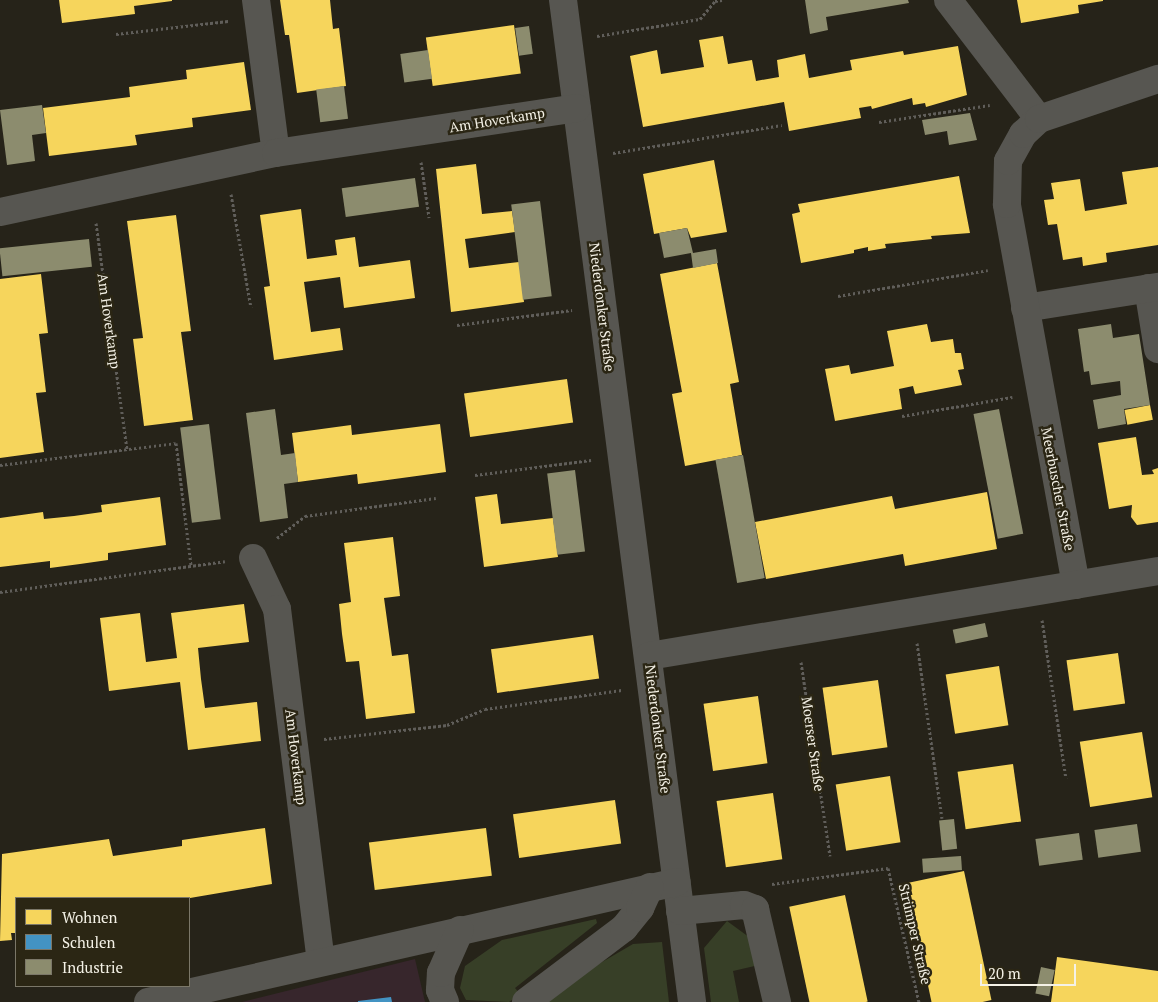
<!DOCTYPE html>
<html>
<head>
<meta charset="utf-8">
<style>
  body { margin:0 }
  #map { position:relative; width:1158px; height:1002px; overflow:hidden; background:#262319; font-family:"PT Serif",serif }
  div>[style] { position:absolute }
  .education>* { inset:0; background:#37262c }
  .green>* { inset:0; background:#373f27 }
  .homes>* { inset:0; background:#f6d55c; transform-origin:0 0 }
  .schools>* { inset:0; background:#4393c3 }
  .industry>* { inset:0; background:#8c8c6e; transform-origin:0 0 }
  .path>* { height:3px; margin-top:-1.5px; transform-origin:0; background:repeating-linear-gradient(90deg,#605e5a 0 2.5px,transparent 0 5px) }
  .minor>* { height:28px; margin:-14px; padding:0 14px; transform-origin:14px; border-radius:14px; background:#575651 }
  span { translate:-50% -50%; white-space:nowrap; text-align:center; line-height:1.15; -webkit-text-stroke:5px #2b2614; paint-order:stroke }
  .street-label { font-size:14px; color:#f4f1e6 }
  .legend { position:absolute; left:15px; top:897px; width:175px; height:90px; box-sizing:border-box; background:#2b2614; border:1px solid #7b7768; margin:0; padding:6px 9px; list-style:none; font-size:15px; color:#f4f1e6 }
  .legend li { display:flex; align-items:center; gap:10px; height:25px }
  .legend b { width:25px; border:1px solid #7b7768 }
  .scale { position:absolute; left:980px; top:964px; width:96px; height:22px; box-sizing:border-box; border:2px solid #f4f1e6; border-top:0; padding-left:6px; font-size:15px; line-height:18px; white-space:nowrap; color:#f4f1e6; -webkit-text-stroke:4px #2b2614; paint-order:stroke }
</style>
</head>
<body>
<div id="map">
  <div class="education">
    <i style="clip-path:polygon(415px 959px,425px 1002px,242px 1002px)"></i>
  </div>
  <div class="green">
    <i style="clip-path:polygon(596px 919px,597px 923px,515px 988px,520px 994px,509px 1002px,466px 1000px,460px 988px,465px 966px,502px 940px)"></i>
    <i style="clip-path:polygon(727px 921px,753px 940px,759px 965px,733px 971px,739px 1002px,711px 1002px,704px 948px)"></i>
    <i style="clip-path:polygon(662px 942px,669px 1002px,545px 1002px,585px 972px,633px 944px)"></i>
  </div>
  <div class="homes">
    <i style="clip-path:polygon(59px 0,172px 0,172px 1px,134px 6px,135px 14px,62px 23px)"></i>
    <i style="clip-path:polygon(280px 0,330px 0,333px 29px,339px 28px,346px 86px,297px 93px,289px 35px,285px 35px)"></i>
    <i style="clip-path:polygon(1017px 0,1103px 0,1103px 1px,1078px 5px,1079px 13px,1021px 23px)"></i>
    <i style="left:514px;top:25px;width:49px;height:89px;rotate:82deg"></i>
    <i style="clip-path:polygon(723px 36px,728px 64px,752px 60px,756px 81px,779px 77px,777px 60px,805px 54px,809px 78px,852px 70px,850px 60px,903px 51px,904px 55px,958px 46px,967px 95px,926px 107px,925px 103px,913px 105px,912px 98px,872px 109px,871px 106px,859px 108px,861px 118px,789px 131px,784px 102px,643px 127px,630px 56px,657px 50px,661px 74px,704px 67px,699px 40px)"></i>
    <i style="clip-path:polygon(244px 62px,251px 110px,192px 118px,193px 127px,135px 135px,137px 145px,49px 156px,43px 108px,130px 97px,129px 87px,187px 79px,186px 70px)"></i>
    <i style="clip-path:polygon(714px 160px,727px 232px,691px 238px,687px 228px,654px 234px,643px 174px)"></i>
    <i style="clip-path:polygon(476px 164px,482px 214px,512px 211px,515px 232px,465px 239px,469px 268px,519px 262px,524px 302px,451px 312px,436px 169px)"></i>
    <i style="clip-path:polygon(1158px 167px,1158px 245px,1106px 253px,1107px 262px,1083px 266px,1082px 257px,1063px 260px,1057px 224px,1048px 225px,1044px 200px,1054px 199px,1051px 183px,1080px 179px,1085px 211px,1127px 204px,1122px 172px)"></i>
    <i style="clip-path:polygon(959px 176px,970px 233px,931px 236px,932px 239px,885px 244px,886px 248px,868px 251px,868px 247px,854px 250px,854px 253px,801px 263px,792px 214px,800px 212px,798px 204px)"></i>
    <i style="clip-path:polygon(301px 209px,307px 259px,337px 255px,335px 240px,355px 237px,359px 267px,410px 260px,415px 298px,344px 308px,340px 277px,304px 282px,311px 332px,340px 328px,343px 350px,274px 360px,264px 287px,270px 286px,260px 215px)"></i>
    <i style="clip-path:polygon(176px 215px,191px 331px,181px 332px,193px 420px,144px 426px,133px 339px,143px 338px,127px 221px)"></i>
    <i style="clip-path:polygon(717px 263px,739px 382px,730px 384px,742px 455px,685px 466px,672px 394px,682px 392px,660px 274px)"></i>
    <i style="clip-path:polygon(41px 274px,48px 333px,39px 334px,46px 392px,36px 393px,44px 452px,0 458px,0 279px)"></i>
    <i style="clip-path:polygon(927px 324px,931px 342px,953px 339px,955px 353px,961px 353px,964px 369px,958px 370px,962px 385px,915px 394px,913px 386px,899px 389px,902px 409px,835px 421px,825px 369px,849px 365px,851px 374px,894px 366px,887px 331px)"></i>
    <i style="left:567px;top:379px;width:44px;height:104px;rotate:82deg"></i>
    <i style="left:1150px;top:405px;width:15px;height:26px;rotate:79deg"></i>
    <i style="clip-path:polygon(440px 424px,446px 472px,358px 484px,357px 474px,298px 482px,292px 433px,351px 425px,352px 435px)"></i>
    <i style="clip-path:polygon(1136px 437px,1142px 475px,1154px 474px,1152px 470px,1158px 468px,1158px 522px,1137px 525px,1131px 517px,1132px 505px,1109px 509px,1098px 443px)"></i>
    <i style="clip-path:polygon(987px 492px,997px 549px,905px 566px,903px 554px,766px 579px,755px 522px,892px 496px,895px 509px)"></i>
    <i style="clip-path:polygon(497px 494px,501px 524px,553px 518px,558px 557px,484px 567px,475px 497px)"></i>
    <i style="clip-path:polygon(160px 497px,166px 545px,108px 553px,108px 560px,80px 564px,50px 568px,50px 561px,0 567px,0 518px,43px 512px,44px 519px,74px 516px,102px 512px,101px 505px)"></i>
    <i style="clip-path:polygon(393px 537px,400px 596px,384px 598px,392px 656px,408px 654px,415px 713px,366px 719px,359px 661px,346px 662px,342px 634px,339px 604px,351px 602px,344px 543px)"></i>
    <i style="clip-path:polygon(244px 604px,249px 642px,198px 648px,201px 679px,205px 708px,257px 702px,261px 741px,188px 750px,180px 682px,109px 691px,100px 618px,140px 613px,146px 662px,177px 658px,171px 613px)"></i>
    <i style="left:593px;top:635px;width:44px;height:103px;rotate:82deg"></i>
    <i style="left:1118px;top:653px;width:51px;height:52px;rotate:82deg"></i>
    <i style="left:999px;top:666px;width:60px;height:54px;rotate:81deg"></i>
    <i style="left:878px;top:680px;width:68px;height:56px;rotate:82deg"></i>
    <i style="left:758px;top:696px;width:68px;height:55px;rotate:82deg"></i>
    <i style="left:1142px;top:732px;width:66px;height:63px;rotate:81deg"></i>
    <i style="left:1013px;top:764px;width:58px;height:56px;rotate:82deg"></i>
    <i style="left:890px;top:776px;width:67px;height:55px;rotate:81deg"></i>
    <i style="left:773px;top:793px;width:67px;height:57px;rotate:82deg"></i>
    <i style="left:615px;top:800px;width:44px;height:103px;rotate:82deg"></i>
    <i style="clip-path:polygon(265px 828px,272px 884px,190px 898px,16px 898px,16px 933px,11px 933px,12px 940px,0 941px,2px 854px,109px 839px,113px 856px,182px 846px,182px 840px)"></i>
    <i style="left:486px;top:828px;width:48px;height:118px;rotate:83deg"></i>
    <i style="left:964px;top:871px;width:132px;height:59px;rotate:78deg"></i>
    <i style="left:845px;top:895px;width:109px;height:57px;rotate:78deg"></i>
    <i style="clip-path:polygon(1057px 957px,1158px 971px,1158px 1002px,1051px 1002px)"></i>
  </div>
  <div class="schools">
    <i style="clip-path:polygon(391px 997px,392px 1002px,358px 1002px,358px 1001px)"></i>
  </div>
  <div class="industry">
    <i style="clip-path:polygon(805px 0,908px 0,909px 3px,826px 17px,828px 30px,810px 34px)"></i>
    <i style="left:529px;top:26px;width:28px;height:14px;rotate:82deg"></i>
    <i style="left:428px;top:50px;width:29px;height:28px;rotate:82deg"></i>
    <i style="left:344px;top:86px;width:33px;height:28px;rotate:83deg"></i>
    <i style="clip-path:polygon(42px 105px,46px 133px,32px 135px,35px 161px,7px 165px,0 110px)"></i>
    <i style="clip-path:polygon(970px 113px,977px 140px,949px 145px,947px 131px,925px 135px,922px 120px)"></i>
    <i style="left:415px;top:178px;width:29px;height:74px;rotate:82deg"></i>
    <i style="left:540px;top:201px;width:96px;height:29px;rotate:83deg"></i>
    <i style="clip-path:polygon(687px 228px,693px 253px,716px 249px,718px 263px,693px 268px,691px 253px,664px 258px,659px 233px)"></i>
    <i style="left:89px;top:239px;width:28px;height:90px;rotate:84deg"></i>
    <i style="clip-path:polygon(1111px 324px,1113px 338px,1139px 334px,1150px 405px,1124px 409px,1126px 424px,1098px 429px,1093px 400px,1121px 395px,1120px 381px,1091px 385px,1089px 371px,1084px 372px,1078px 329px)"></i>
    <i style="clip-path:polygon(275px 409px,281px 455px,295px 453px,298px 482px,284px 484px,288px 518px,260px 522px,246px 413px)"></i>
    <i style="left:999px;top:409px;width:127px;height:26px;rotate:79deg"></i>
    <i style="left:209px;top:424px;width:96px;height:29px;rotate:83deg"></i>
    <i style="left:743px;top:455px;width:125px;height:28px;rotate:80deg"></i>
    <i style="left:575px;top:470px;width:82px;height:28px;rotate:83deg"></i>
    <i style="left:985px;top:623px;width:14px;height:33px;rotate:78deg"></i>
    <i style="left:954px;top:819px;width:30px;height:15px;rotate:84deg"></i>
    <i style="left:1137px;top:824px;width:28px;height:43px;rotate:82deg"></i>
    <i style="left:1079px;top:833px;width:27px;height:44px;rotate:82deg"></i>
    <i style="left:961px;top:856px;width:14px;height:39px;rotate:86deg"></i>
    <i style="left:1041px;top:967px;width:14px;height:27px;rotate:12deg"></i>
  </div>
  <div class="path">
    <i style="left:116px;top:34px;width:113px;rotate:-6.6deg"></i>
    <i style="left:597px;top:36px;width:104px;rotate:-9.4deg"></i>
    <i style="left:700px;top:19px;width:23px;rotate:-50deg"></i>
    <i style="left:715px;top:1px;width:7px;rotate:-8deg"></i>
    <i style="left:879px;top:122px;width:112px;rotate:-8.7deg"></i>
    <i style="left:613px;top:153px;width:171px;rotate:-9.4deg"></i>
    <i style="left:421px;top:162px;width:56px;rotate:81.7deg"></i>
    <i style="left:231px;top:194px;width:115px;rotate:80deg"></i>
    <i style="left:96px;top:223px;width:228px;rotate:82.2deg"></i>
    <i style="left:838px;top:296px;width:152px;rotate:-9.8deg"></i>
    <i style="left:457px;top:325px;width:116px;rotate:-7.4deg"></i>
    <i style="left:902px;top:416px;width:112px;rotate:-9.8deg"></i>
    <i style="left:0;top:465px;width:177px;rotate:-7.1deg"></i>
    <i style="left:176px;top:443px;width:123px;rotate:83deg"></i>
    <i style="left:475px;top:475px;width:117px;rotate:-7.4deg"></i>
    <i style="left:277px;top:538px;width:36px;rotate:-38deg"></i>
    <i style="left:305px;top:516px;width:132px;rotate:-7.8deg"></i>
    <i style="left:0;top:592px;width:227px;rotate:-7.8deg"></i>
    <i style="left:1042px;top:620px;width:160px;rotate:81.4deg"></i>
    <i style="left:917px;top:643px;width:177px;rotate:81.9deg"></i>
    <i style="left:801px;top:662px;width:196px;rotate:81.5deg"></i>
    <i style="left:324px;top:739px;width:124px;rotate:-6.5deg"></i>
    <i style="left:447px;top:725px;width:41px;rotate:-22.8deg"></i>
    <i style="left:485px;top:709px;width:138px;rotate:-7.9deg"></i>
    <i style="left:772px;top:884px;width:117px;rotate:-7.9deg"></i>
    <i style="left:888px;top:868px;width:138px;rotate:77deg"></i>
  </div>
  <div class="minor">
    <i style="left:256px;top:0;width:154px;rotate:82.6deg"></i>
    <i style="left:563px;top:0;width:1010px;rotate:82.66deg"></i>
    <i style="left:948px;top:0;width:150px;rotate:52.6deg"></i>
    <i style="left:0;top:212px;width:282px;rotate:-12.1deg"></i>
    <i style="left:276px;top:153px;width:304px;rotate:-8.5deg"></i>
    <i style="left:1148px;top:288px;width:62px;rotate:80.7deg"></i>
    <i style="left:1025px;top:308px;width:135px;rotate:-9deg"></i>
    <i style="left:253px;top:558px;width:56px;rotate:64.8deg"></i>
    <i style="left:277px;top:609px;width:355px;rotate:82.9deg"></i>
    <i style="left:1076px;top:585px;width:387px;rotate:-100.3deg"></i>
    <i style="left:1007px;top:204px;width:43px;rotate:-88.7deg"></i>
    <i style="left:1008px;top:161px;width:31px;rotate:-61deg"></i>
    <i style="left:1023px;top:134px;width:22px;rotate:-43deg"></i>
    <i style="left:1039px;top:119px;width:126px;rotate:-18.6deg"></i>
    <i style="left:649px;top:656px;width:516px;rotate:-9.48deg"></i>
    <i style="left:680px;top:911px;width:64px;rotate:-5.4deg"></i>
    <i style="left:744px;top:905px;width:12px;rotate:20deg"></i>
    <i style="left:755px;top:909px;width:96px;rotate:76.7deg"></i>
    <i style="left:148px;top:1002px;width:542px;rotate:-12.78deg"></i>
    <i style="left:445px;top:1002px;width:13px;rotate:-113deg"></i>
    <i style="left:440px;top:990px;width:17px;rotate:-87deg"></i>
    <i style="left:441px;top:973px;width:47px;rotate:-66.2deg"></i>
    <i style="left:526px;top:1002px;width:123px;rotate:-37.1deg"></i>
    <i style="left:624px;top:928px;width:26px;rotate:-51deg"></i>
    <i style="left:640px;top:908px;width:23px;rotate:-65deg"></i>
  </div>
  <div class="street-label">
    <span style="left:497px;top:120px;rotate:-9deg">Am Hoverkamp</span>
    <span style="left:602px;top:307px;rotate:83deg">Niederdonker Straße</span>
    <span style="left:109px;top:321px;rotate:82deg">Am Hoverkamp</span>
    <span style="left:1058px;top:489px;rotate:79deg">Meerbuscher Straße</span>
    <span style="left:658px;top:729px;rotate:83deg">Niederdonker Straße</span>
    <span style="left:813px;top:744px;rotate:82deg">Moerser Straße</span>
    <span style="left:296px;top:757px;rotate:83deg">Am Hoverkamp</span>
    <span style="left:915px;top:934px;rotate:77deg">Strümper Straße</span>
  </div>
  <ul class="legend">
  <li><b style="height:14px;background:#f6d55c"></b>Wohnen</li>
  <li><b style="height:14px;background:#4393c3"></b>Schulen</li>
  <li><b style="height:14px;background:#8c8c6e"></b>Industrie</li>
  </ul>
  <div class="scale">20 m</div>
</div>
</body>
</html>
